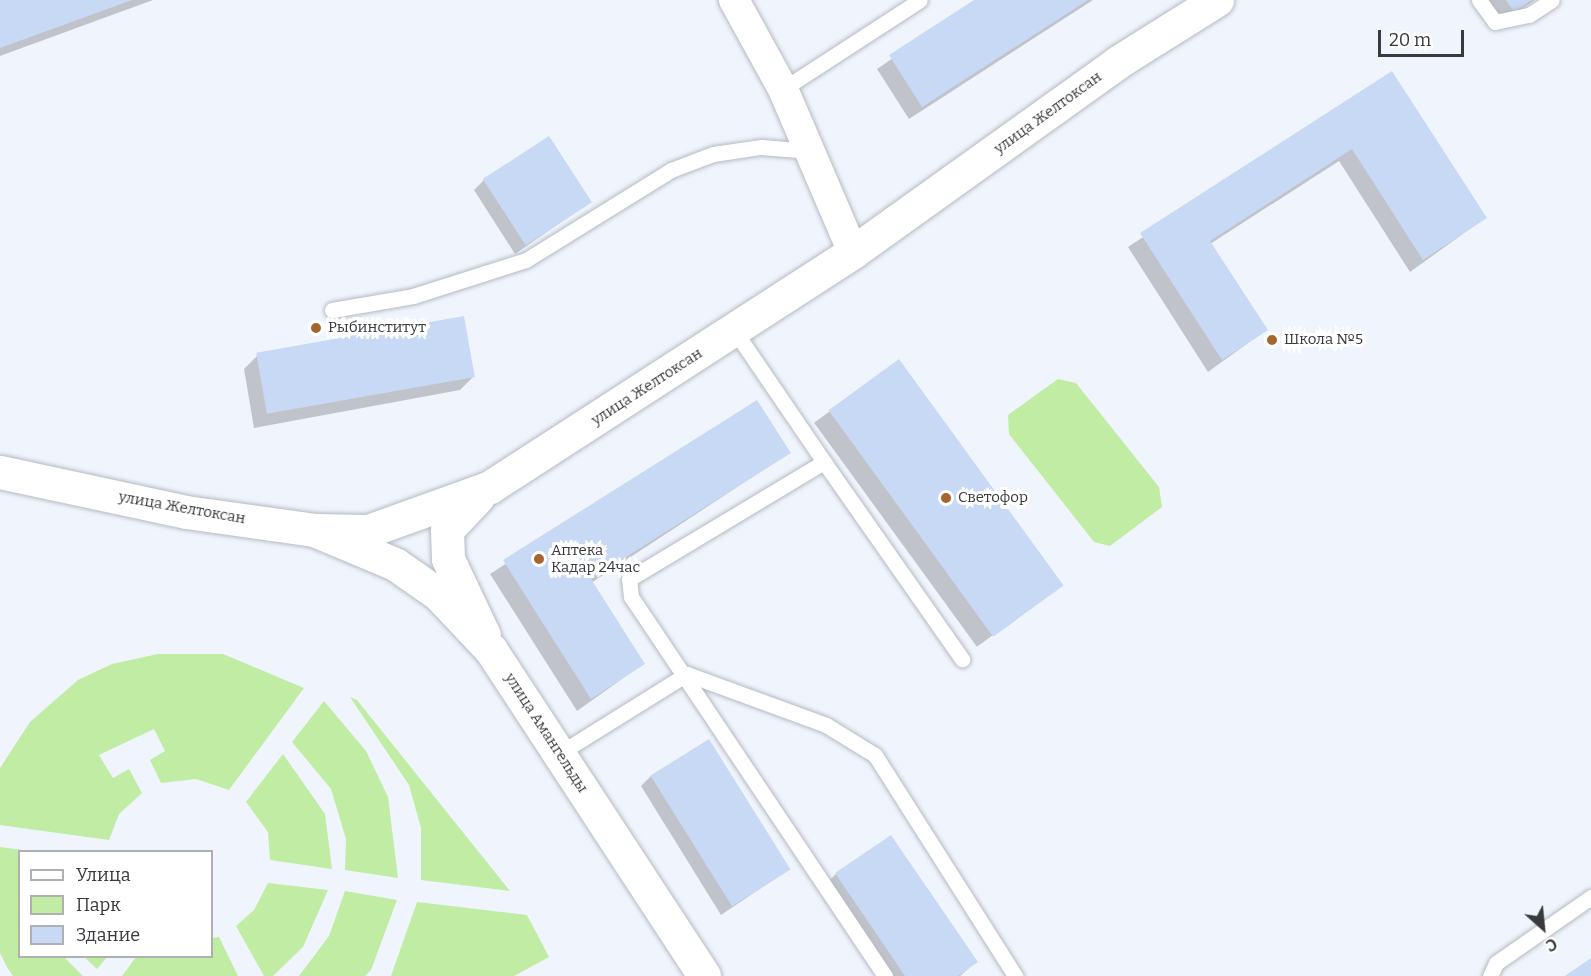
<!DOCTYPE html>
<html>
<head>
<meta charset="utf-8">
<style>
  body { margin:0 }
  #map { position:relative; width:1591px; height:976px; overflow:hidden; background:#f0f5fd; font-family:Bitter,serif }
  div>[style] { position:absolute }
  .green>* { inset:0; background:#c0eca3 }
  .shadow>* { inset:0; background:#0003; transform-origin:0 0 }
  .building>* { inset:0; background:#c8d9f6; transform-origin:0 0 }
  .roads { filter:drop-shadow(0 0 2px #b5bac2) drop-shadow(0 0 2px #b5bac2) }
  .service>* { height:15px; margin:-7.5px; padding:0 7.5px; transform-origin:7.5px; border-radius:7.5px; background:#fff }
  .minor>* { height:30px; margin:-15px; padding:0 15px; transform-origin:15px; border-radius:15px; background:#fff }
  .tertiary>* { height:33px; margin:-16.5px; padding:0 16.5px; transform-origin:16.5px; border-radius:16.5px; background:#fff }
  .secondary>* { height:33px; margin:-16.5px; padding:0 16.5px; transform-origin:16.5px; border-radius:16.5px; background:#fff }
  .dots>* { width:16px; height:16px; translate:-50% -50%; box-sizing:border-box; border:3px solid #fff; border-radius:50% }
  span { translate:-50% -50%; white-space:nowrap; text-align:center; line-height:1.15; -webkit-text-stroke:6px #fff; paint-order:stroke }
  .street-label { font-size:15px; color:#383a3d }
  .poi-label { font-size:15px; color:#383a3d }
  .left { translate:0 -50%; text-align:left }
  .legend { position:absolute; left:18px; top:850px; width:195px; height:108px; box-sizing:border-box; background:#fff; border:2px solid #afb0b1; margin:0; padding:8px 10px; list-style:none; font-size:18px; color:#383a3d }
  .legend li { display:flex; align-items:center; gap:12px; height:30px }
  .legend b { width:30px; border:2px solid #afb0b1 }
  .north { position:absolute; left:1513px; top:898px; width:60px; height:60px; -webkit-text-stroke:4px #fff; paint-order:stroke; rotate:153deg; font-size:16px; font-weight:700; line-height:24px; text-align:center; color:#383a3d }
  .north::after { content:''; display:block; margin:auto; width:21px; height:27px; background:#383a3d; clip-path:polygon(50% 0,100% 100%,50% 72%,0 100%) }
  .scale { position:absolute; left:1378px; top:30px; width:86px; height:27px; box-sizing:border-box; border:3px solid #383a3d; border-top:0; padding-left:8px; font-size:18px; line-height:21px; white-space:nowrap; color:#383a3d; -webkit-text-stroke:4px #fff; paint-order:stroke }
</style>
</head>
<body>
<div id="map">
  <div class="green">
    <i style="clip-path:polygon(1058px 379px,1076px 383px,1159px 487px,1162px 507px,1110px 546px,1094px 542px,1009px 434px,1008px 415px)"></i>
    <i style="clip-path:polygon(158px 654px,223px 654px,304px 688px,229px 790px,196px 779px,161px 783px,150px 760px,165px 751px,154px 729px,99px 755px,113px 778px,129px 769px,142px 793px,119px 814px,109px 840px,0 825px,0 768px,30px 722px,78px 680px,112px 664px)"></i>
    <i style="clip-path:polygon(350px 697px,357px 700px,510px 891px,421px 880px,421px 828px,409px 785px)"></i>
    <i style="clip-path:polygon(324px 701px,366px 751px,388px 797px,398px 878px,345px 870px,346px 839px,331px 789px,292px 742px)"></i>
    <i style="clip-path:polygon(283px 754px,325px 814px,332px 869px,270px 860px,268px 832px,246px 802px)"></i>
    <i style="clip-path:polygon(0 847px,31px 851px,20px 852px,20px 956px,64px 957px,83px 976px,13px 976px,7px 967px,0 953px)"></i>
    <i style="clip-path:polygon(268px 883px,328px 890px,303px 947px,273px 976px,264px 976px,236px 926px,254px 910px)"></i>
    <i style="clip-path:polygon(345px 891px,397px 900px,371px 970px,365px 976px,299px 976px,329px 936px)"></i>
    <i style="clip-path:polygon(417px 902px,527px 915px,549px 957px,514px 976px,391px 976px)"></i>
    <i style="clip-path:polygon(219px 937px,238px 976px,122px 976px,136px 957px,212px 956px,212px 938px)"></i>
    <i style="clip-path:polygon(84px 957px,107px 957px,97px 969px)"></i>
  </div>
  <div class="shadow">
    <i style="clip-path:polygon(0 0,153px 0,0 56px)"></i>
    <i style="clip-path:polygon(977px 0,1093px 0,909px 119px,877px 69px)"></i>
    <i style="clip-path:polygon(1489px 0,1535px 0,1503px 21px)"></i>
    <i style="clip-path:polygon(1392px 73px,1485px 218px,1410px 272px,1339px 161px,1210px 244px,1266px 330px,1208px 372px,1128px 247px)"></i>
    <i style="clip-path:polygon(484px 180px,590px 202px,515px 254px,474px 190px)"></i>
    <i style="clip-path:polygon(257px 356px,473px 377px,460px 390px,254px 428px,244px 369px)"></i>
    <i style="left:899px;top:361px;width:277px;height:105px;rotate:54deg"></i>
    <i style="clip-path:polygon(756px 402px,789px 453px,591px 583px,643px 664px,577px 711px,490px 574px)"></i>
    <i style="clip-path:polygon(651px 776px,788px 870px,721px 915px,641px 786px)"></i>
    <i style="clip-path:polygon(836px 874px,976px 962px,960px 976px,888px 976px,826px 884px)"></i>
  </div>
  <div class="building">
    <i style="clip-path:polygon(0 0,132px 0,0 48px)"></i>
    <i style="clip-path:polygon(974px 0,1088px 0,922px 107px,889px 55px)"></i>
    <i style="clip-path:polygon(1506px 0,1532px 0,1514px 12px)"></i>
    <i style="clip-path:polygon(1392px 71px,1487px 218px,1423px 260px,1352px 149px,1210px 241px,1268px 330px,1222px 360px,1140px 233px)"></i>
    <i style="left:549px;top:136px;width:79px;height:79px;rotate:57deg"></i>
    <i style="left:464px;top:316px;width:62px;height:211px;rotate:80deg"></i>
    <i style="left:899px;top:359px;width:280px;height:87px;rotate:54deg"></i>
    <i style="clip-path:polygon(757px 400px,791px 453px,591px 579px,645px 664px,591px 699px,503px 560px)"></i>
    <i style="left:709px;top:739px;width:154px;height:69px;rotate:58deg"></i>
    <i style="clip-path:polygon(891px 835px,978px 962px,958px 976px,905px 976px,835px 873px)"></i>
    <i style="clip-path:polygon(1591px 958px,1591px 976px,1565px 976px)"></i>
  </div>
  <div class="roads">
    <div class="service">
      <i style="left:1479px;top:0;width:27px;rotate:54deg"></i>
      <i style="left:1495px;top:22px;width:35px;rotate:-12deg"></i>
      <i style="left:1529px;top:15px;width:27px;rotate:-33deg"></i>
      <i style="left:783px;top:89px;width:163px;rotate:-33deg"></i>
      <i style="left:332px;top:310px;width:82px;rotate:-9.8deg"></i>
      <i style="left:413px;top:296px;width:119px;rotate:-17.7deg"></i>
      <i style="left:526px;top:260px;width:171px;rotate:-31.8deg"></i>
      <i style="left:671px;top:170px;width:45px;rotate:-20.9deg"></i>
      <i style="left:713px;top:154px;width:49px;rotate:-8.3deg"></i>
      <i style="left:761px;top:147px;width:50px;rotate:4.6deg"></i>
      <i style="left:734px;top:330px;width:160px;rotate:55.7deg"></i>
      <i style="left:560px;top:753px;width:150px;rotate:-31.9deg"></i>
      <i style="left:687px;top:674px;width:148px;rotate:20.1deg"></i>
      <i style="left:826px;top:725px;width:57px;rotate:31.5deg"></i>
      <i style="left:875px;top:755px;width:262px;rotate:57.6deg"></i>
      <i style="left:885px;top:976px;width:456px;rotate:-123.8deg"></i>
      <i style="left:631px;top:597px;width:18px;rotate:-96deg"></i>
      <i style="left:629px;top:579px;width:227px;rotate:-31deg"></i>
      <i style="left:824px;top:462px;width:241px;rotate:55deg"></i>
      <i style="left:1490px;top:976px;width:14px;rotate:-65deg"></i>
      <i style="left:1496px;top:963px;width:116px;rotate:-34.8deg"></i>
    </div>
    <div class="minor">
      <i style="left:734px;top:0;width:102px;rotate:61.2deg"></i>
      <i style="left:783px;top:89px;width:177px;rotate:66.8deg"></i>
    </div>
    <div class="tertiary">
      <i style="left:478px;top:497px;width:45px;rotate:133.2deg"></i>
      <i style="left:447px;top:530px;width:29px;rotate:88deg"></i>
      <i style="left:448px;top:559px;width:84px;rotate:64.7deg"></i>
      <i style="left:314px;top:530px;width:54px;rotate:1.1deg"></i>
      <i style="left:368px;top:531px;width:130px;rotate:-19.8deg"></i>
      <i style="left:490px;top:487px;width:432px;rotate:-32.9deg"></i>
      <i style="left:853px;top:252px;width:326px;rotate:-35.6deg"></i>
      <i style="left:1118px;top:62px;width:117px;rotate:-32.1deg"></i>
    </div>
    <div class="secondary">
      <i style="left:0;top:472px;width:190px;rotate:12.1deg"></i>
      <i style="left:186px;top:512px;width:129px;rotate:8deg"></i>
      <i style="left:314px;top:530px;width:88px;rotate:22.8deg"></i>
      <i style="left:395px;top:564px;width:52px;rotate:34.9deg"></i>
      <i style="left:438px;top:594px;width:77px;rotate:46.6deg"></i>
      <i style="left:491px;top:650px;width:389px;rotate:56.8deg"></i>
    </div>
  </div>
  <div class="dots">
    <i style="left:316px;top:328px;background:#a5652f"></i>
    <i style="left:1272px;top:340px;background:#a5652f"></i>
    <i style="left:946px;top:498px;background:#a5652f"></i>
    <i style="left:539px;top:559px;background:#a5652f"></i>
  </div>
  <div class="street-label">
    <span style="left:1048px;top:113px;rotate:-36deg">улица Желтоксан</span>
    <span style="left:647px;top:387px;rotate:-33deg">улица Желтоксан</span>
    <span style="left:182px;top:508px;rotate:10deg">улица Желтоксан</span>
    <span style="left:546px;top:733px;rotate:57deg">улица Амангельды</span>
  </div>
  <div class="poi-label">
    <span class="left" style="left:328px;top:328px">Рыбинститут</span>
    <span class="left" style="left:1284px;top:340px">Школа №5</span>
    <span class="left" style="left:958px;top:498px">Светофор</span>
    <span class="left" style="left:551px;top:559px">Аптека<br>Кадар 24час</span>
  </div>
  <ul class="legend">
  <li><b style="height:8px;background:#fff"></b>Улица</li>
  <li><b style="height:16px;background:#c0eca3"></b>Парк</li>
  <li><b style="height:16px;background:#c8d9f6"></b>Здание</li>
  </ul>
  <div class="north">С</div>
  <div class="scale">20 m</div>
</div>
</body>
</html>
